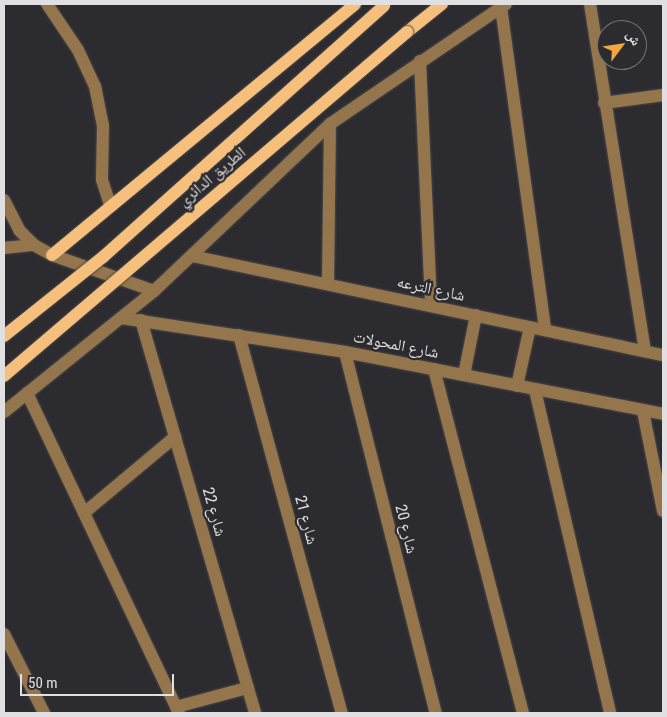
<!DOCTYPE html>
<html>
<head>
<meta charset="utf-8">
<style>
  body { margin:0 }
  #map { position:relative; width:667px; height:717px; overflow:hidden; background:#2c2b2f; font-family:"Roboto Condensed","Noto Naskh Arabic",sans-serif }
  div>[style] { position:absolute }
  .roads { filter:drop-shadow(0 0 1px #49484c) drop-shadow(0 0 1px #49484c) }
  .minor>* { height:12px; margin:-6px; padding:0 6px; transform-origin:6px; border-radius:6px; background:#95754c }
  .major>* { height:12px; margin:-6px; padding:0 6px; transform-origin:6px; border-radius:6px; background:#f6c07c }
  .bridges { filter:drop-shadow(0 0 1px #49484c) drop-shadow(0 0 1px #49484c) }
  .major-bridge>* { height:12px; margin:-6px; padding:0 6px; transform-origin:6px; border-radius:6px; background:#f6c07c }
  span { translate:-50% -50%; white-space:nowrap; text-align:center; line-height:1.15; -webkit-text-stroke:4.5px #2c2b2f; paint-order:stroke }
  .street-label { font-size:16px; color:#e0e0e2 }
  .frame { position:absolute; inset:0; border:5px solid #e0e0e2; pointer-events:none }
  .north { position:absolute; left:597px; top:20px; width:50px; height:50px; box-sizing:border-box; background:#2c2b2f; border:1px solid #747377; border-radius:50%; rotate:59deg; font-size:14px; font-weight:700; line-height:20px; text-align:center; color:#e0e0e2 }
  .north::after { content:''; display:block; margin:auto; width:18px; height:22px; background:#efa73e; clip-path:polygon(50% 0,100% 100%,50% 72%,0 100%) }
  .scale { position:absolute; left:20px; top:674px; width:154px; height:22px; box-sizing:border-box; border:2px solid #e0e0e2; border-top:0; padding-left:6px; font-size:15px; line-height:18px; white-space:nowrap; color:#e0e0e2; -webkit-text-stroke:4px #2c2b2f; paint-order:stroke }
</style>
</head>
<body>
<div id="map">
  <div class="roads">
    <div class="minor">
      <i style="left:47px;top:4px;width:55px;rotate:56deg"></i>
      <i style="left:78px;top:50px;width:40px;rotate:65deg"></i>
      <i style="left:95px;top:86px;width:41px;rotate:78.7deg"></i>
      <i style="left:103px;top:126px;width:54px;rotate:91.1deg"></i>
      <i style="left:102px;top:180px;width:26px;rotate:72deg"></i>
      <i style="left:590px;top:4px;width:351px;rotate:81deg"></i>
      <i style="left:501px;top:7px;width:326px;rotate:82.2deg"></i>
      <i style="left:420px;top:61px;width:245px;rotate:87.4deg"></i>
      <i style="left:604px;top:103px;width:60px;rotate:-7.7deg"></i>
      <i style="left:4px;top:200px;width:34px;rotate:63deg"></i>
      <i style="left:19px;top:230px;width:21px;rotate:45deg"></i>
      <i style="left:34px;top:245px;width:21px;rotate:29deg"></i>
      <i style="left:52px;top:255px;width:108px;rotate:19.4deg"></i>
      <i style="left:4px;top:248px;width:30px;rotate:-6deg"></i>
      <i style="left:192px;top:256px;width:481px;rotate:11.9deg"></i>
      <i style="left:328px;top:284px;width:160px;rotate:-89.3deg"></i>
      <i style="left:121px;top:318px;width:227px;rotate:8.6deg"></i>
      <i style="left:345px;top:352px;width:324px;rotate:11deg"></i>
      <i style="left:141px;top:320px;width:409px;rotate:73.8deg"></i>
      <i style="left:239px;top:335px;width:392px;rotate:74.8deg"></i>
      <i style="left:345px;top:352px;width:372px;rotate:75.9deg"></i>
      <i style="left:434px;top:369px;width:355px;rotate:75.5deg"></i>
      <i style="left:464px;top:375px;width:61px;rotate:-78.7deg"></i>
      <i style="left:517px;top:386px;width:60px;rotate:-77.6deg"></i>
      <i style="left:535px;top:390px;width:332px;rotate:76.9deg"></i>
      <i style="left:27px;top:393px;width:354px;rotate:64.6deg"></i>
      <i style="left:643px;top:411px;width:102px;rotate:78.7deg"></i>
      <i style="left:4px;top:412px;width:193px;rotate:-38.9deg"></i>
      <i style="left:154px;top:291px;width:243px;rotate:-43.5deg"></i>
      <i style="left:330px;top:124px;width:213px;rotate:-34.3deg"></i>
      <i style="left:84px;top:513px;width:119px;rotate:-39.9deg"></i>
      <i style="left:4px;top:634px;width:89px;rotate:63.1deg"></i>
      <i style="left:176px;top:707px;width:73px;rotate:-15deg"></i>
    </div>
    <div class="major">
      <i style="left:407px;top:32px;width:45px;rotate:-38.7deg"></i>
      <i style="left:52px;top:255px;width:393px;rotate:-39.6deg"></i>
    </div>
  </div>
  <div class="bridges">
    <div class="major-bridge">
      <i style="left:4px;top:336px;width:127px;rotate:-38.6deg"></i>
      <i style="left:103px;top:257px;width:377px;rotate:-41.8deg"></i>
      <i style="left:4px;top:376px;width:530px;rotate:-40.48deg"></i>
    </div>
  </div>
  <div class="street-label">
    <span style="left:212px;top:177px;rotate:-40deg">الطريق الدائري</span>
    <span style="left:431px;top:289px;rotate:12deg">شارع الترعه</span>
    <span style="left:396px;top:345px;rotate:11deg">شارع المحولات</span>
    <span style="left:214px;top:512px;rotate:74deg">شارع 22</span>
    <span style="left:306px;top:520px;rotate:75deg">شارع 21</span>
    <span style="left:406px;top:529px;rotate:76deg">شارع 20</span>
  </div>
  <div class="frame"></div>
  <div class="north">ش</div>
  <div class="scale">50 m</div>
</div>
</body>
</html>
